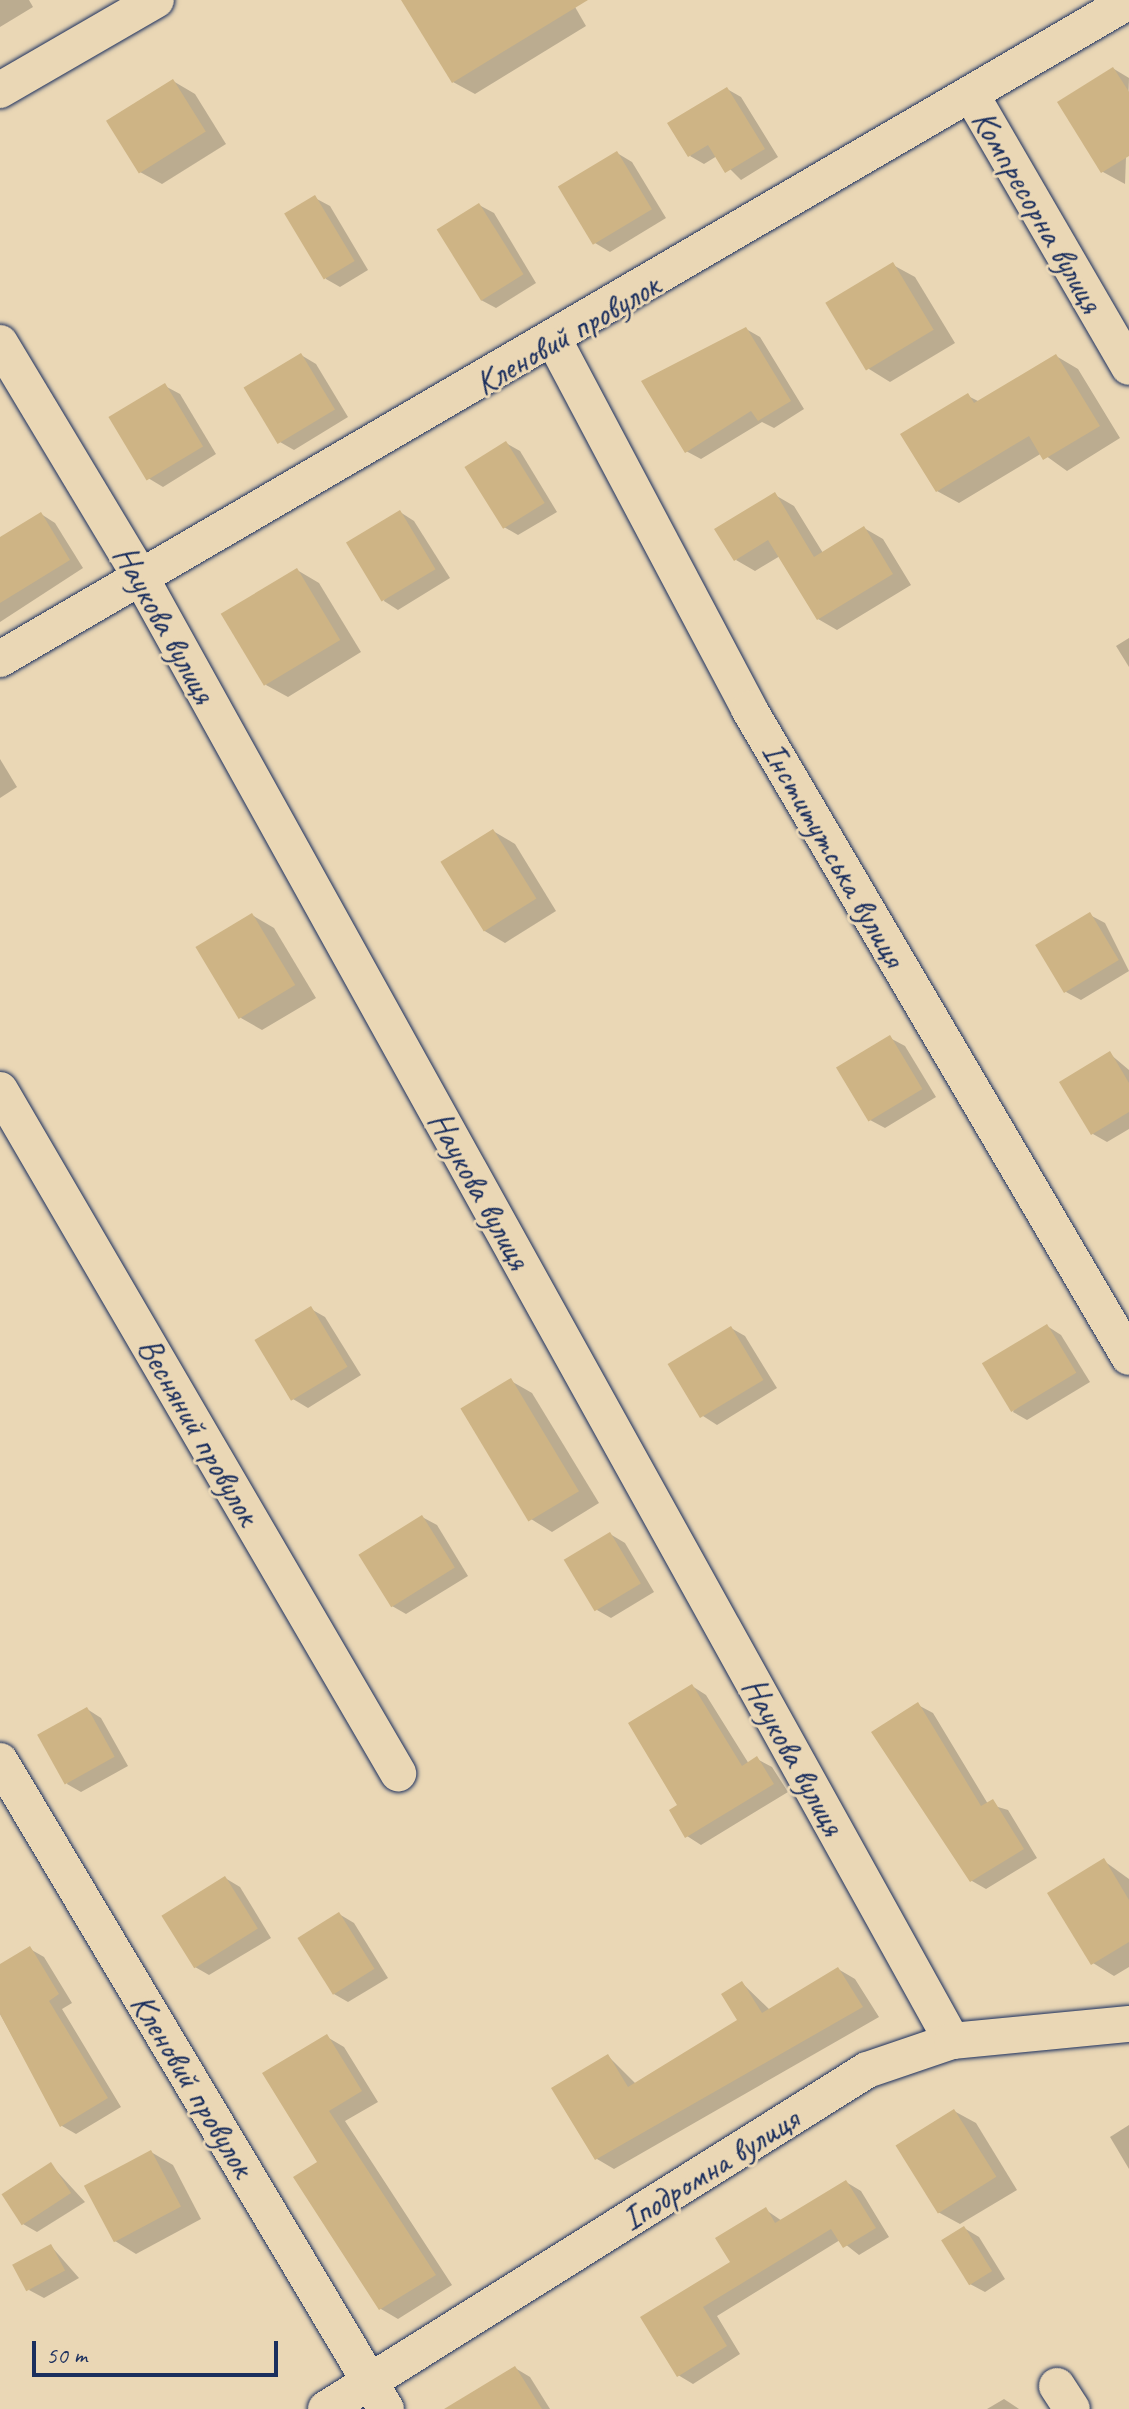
<!DOCTYPE html>
<html>
<head>
<meta charset="utf-8">
<style>
  body { margin:0 }
  #map { position:relative; width:1129px; height:2409px; overflow:hidden; background:#ead7b5; font-family:Caveat,sans-serif }
  div>[style] { position:absolute }
  .shadow>* { inset:0; background:#0003 }
  .building>* { inset:0; background:#ceb485; transform-origin:0 0 }
  .roads { filter:drop-shadow(0 0 2px #1b2f5e) drop-shadow(0 0 2px #1b2f5e) }
  .street>* { height:36px; margin:-18px; padding:0 18px; transform-origin:18px; border-radius:18px; background:#ead7b5 }
  span { translate:-50% -50%; white-space:nowrap; text-align:center; line-height:1.15; -webkit-text-stroke:6px #ead7b5; paint-order:stroke }
  .street-label { font-size:34px; color:#1b2f5e }
  .scale { position:absolute; left:32px; top:2341px; width:246px; height:36px; box-sizing:border-box; border:4px solid #1b2f5e; border-top:0; padding-left:10px; font-size:24px; line-height:28px; white-space:nowrap; color:#1b2f5e; -webkit-text-stroke:6px #ead7b5; paint-order:stroke }
</style>
</head>
<body>
<div id="map">
  <div class="shadow">
    <i style="clip-path:polygon(0 0,29px 0,33px 7px,0 27px)"></i>
    <i style="clip-path:polygon(417px 0,571px 0,586px 26px,475px 94px,453px 82px)"></i>
    <i style="clip-path:polygon(1114px 69px,1129px 78px,1125px 184px,1103px 172px,1060px 102px)"></i>
    <i style="clip-path:polygon(173px 81px,195px 94px,226px 144px,162px 184px,140px 172px)"></i>
    <i style="clip-path:polygon(727px 89px,741px 97px,778px 157px,741px 180px,717px 156px,704px 164px,690px 156px)"></i>
    <i style="clip-path:polygon(617px 153px,632px 162px,666px 218px,610px 252px,595px 243px)"></i>
    <i style="clip-path:polygon(315px 198px,330px 206px,368px 270px,340px 287px,326px 279px)"></i>
    <i style="clip-path:polygon(479px 205px,494px 213px,536px 283px,496px 308px,481px 300px)"></i>
    <i style="clip-path:polygon(893px 265px,915px 277px,955px 343px,890px 382px,869px 369px,829px 304px)"></i>
    <i style="clip-path:polygon(746px 329px,760px 337px,804px 409px,774px 428px,762px 422px,701px 459px,686px 451px,644px 381px)"></i>
    <i style="clip-path:polygon(301px 355px,316px 364px,348px 417px,294px 450px,280px 442px,247px 388px)"></i>
    <i style="clip-path:polygon(1056px 356px,1078px 369px,1120px 438px,1067px 471px,1042px 453px,959px 503px,937px 491px,968px 396px,980px 402px)"></i>
    <i style="clip-path:polygon(165px 386px,180px 394px,216px 454px,163px 487px,148px 478px)"></i>
    <i style="clip-path:polygon(506px 443px,520px 451px,557px 512px,518px 535px,504px 527px,467px 467px)"></i>
    <i style="clip-path:polygon(775px 495px,794px 506px,823px 553px,864px 528px,883px 539px,911px 585px,837px 630px,818px 619px,780px 556px,755px 571px,736px 560px)"></i>
    <i style="clip-path:polygon(400px 512px,414px 521px,450px 578px,398px 610px,384px 601px)"></i>
    <i style="clip-path:polygon(41px 514px,55px 523px,83px 568px,0 622px,0 539px)"></i>
    <i style="clip-path:polygon(297px 570px,319px 583px,361px 652px,288px 697px,266px 685px)"></i>
    <i style="clip-path:polygon(1129px 638px,1129px 667px,1116px 646px)"></i>
    <i style="clip-path:polygon(0 759px,17px 787px,0 798px)"></i>
    <i style="clip-path:polygon(493px 831px,515px 844px,556px 911px,505px 943px,483px 930px)"></i>
    <i style="clip-path:polygon(252px 915px,274px 928px,316px 998px,262px 1030px,241px 1018px)"></i>
    <i style="clip-path:polygon(1090px 915px,1105px 923px,1129px 971px,1081px 1000px,1066px 992px)"></i>
    <i style="clip-path:polygon(890px 1038px,905px 1046px,936px 1097px,885px 1128px,870px 1120px)"></i>
    <i style="clip-path:polygon(1110px 1054px,1129px 1070px,1129px 1129px,1107px 1142px,1093px 1134px)"></i>
    <i style="clip-path:polygon(311px 1309px,325px 1317px,361px 1375px,308px 1408px,293px 1399px)"></i>
    <i style="clip-path:polygon(1047px 1326px,1061px 1335px,1090px 1382px,1027px 1420px,1013px 1412px)"></i>
    <i style="clip-path:polygon(731px 1328px,745px 1336px,777px 1388px,717px 1425px,703px 1416px)"></i>
    <i style="clip-path:polygon(511px 1381px,532px 1393px,599px 1503px,552px 1532px,531px 1519px)"></i>
    <i style="clip-path:polygon(422px 1517px,437px 1525px,468px 1576px,406px 1614px,392px 1606px)"></i>
    <i style="clip-path:polygon(610px 1534px,625px 1543px,654px 1592px,611px 1618px,597px 1610px)"></i>
    <i style="clip-path:polygon(692px 1686px,706px 1695px,749px 1764px,757px 1759px,772px 1767px,788px 1792px,701px 1845px,687px 1836px,680px 1806px)"></i>
    <i style="clip-path:polygon(918px 1705px,933px 1713px,988px 1804px,1008px 1810px,1037px 1858px,986px 1889px,972px 1881px)"></i>
    <i style="clip-path:polygon(87px 1709px,101px 1718px,128px 1766px,81px 1792px,67px 1784px)"></i>
    <i style="clip-path:polygon(1104px 1861px,1129px 1879px,1129px 1967px,1114px 1976px,1093px 1963px)"></i>
    <i style="clip-path:polygon(225px 1878px,240px 1887px,271px 1938px,209px 1975px,195px 1967px)"></i>
    <i style="clip-path:polygon(339px 1914px,354px 1923px,388px 1978px,348px 2002px,334px 1994px)"></i>
    <i style="clip-path:polygon(30px 1949px,44px 1957px,72px 2003px,62px 2009px,121px 2107px,76px 2134px,62px 2126px,0 2014px,0 1967px)"></i>
    <i style="clip-path:polygon(838px 1969px,855px 1979px,879px 2017px,614px 2169px,597px 2159px,608px 2056px,636px 2084px,740px 2021px,742px 1983px,771px 2011px)"></i>
    <i style="clip-path:polygon(327px 2037px,344px 2047px,378px 2102px,345px 2121px,452px 2285px,398px 2319px,381px 2309px,319px 2163px)"></i>
    <i style="clip-path:polygon(954px 2111px,976px 2123px,1017px 2190px,960px 2224px,938px 2212px)"></i>
    <i style="clip-path:polygon(1129px 2125px,1129px 2169px,1110px 2137px)"></i>
    <i style="clip-path:polygon(151px 2152px,173px 2165px,201px 2219px,136px 2254px,115px 2241px)"></i>
    <i style="clip-path:polygon(51px 2165px,85px 2202px,37px 2232px,23px 2224px)"></i>
    <i style="clip-path:polygon(846px 2182px,861px 2191px,889px 2237px,859px 2255px,840px 2240px,717px 2316px,740px 2354px,693px 2384px,678px 2375px,643px 2318px,732px 2262px,766px 2210px,782px 2221px)"></i>
    <i style="clip-path:polygon(964px 2228px,979px 2237px,1005px 2279px,985px 2292px,970px 2284px)"></i>
    <i style="clip-path:polygon(51px 2246px,79px 2278px,44px 2298px,29px 2290px)"></i>
    <i style="clip-path:polygon(515px 2368px,530px 2377px,550px 2409px,473px 2409px)"></i>
    <i style="clip-path:polygon(1004px 2399px,1019px 2409px,987px 2409px)"></i>
  </div>
  <div class="building">
    <i style="clip-path:polygon(401px 0,588px 0,452px 83px)"></i>
    <i style="clip-path:polygon(1113px 67px,1129px 92px,1129px 156px,1101px 173px,1057px 102px)"></i>
    <i style="left:173px;top:79px;width:62px;height:79px;rotate:58deg"></i>
    <i style="clip-path:polygon(727px 87px,765px 149px,725px 173px,708px 145px,688px 157px,667px 123px)"></i>
    <i style="left:617px;top:151px;width:68px;height:69px;rotate:59deg"></i>
    <i style="left:315px;top:195px;width:77px;height:36px;rotate:59deg"></i>
    <i style="left:479px;top:203px;width:84px;height:50px;rotate:58deg"></i>
    <i style="left:893px;top:262px;width:79px;height:79px;rotate:59deg"></i>
    <i style="clip-path:polygon(746px 327px,791px 401px,758px 421px,751px 411px,685px 453px,641px 381px)"></i>
    <i style="left:301px;top:353px;width:66px;height:67px;rotate:59deg"></i>
    <i style="clip-path:polygon(1056px 354px,1100px 426px,1043px 460px,1029px 436px,936px 492px,900px 434px,968px 393px,974px 403px)"></i>
    <i style="left:165px;top:383px;width:74px;height:66px;rotate:59deg"></i>
    <i style="left:506px;top:441px;width:73px;height:49px;rotate:58deg"></i>
    <i style="clip-path:polygon(775px 492px,814px 557px,864px 526px,893px 574px,817px 620px,768px 540px,734px 561px,714px 529px)"></i>
    <i style="left:400px;top:510px;width:69px;height:63px;rotate:59deg"></i>
    <i style="clip-path:polygon(41px 512px,70px 560px,0 603px,0 537px)"></i>
    <i style="left:297px;top:568px;width:84px;height:89px;rotate:59deg"></i>
    <i style="left:493px;top:829px;width:82px;height:62px;rotate:58deg"></i>
    <i style="left:1090px;top:912px;width:56px;height:64px;rotate:59deg"></i>
    <i style="left:252px;top:913px;width:84px;height:66px;rotate:59deg"></i>
    <i style="left:890px;top:1035px;width:63px;height:63px;rotate:59deg"></i>
    <i style="clip-path:polygon(1110px 1051px,1129px 1083px,1129px 1112px,1091px 1135px,1059px 1082px)"></i>
    <i style="left:311px;top:1306px;width:71px;height:66px;rotate:59deg"></i>
    <i style="left:1047px;top:1324px;width:57px;height:76px;rotate:59deg"></i>
    <i style="left:731px;top:1326px;width:63px;height:74px;rotate:59deg"></i>
    <i style="left:511px;top:1378px;width:132px;height:59px;rotate:59deg"></i>
    <i style="left:422px;top:1515px;width:62px;height:75px;rotate:58deg"></i>
    <i style="left:610px;top:1532px;width:60px;height:54px;rotate:59deg"></i>
    <i style="clip-path:polygon(692px 1684px,742px 1766px,757px 1756px,774px 1784px,685px 1838px,669px 1810px,677px 1805px,628px 1723px)"></i>
    <i style="clip-path:polygon(918px 1702px,981px 1806px,993px 1799px,1024px 1849px,970px 1882px,871px 1732px)"></i>
    <i style="left:87px;top:1707px;width:57px;height:57px;rotate:61deg"></i>
    <i style="clip-path:polygon(1104px 1858px,1129px 1900px,1129px 1942px,1091px 1965px,1047px 1893px)"></i>
    <i style="left:225px;top:1876px;width:62px;height:75px;rotate:58deg"></i>
    <i style="left:339px;top:1912px;width:67px;height:49px;rotate:58deg"></i>
    <i style="clip-path:polygon(30px 1946px,59px 1994px,49px 2001px,108px 2098px,60px 2127px,0 2014px,0 1964px)"></i>
    <i style="clip-path:polygon(838px 1967px,863px 2007px,595px 2160px,551px 2088px,608px 2054px,628px 2087px,737px 2020px,721px 1994px,742px 1981px,762px 2013px)"></i>
    <i style="clip-path:polygon(327px 2034px,362px 2091px,329px 2111px,436px 2275px,379px 2310px,293px 2177px,317px 2162px,262px 2073px)"></i>
    <i style="left:954px;top:2109px;width:80px;height:69px;rotate:58deg"></i>
    <i style="left:151px;top:2150px;width:64px;height:76px;rotate:62deg"></i>
    <i style="left:51px;top:2162px;width:37px;height:59px;rotate:57deg"></i>
    <i style="clip-path:polygon(846px 2180px,876px 2228px,843px 2248px,831px 2229px,703px 2307px,727px 2346px,677px 2377px,640px 2317px,730px 2262px,715px 2238px,766px 2207px,775px 2223px)"></i>
    <i style="left:964px;top:2226px;width:53px;height:27px;rotate:58deg"></i>
    <i style="left:51px;top:2244px;width:30px;height:44px;rotate:62deg"></i>
    <i style="clip-path:polygon(515px 2366px,542px 2409px,444px 2409px)"></i>
  </div>
  <div class="roads">
    <div class="street">
      <i style="left:0;top:90px;width:180px;rotate:-30deg"></i>
      <i style="left:972px;top:96px;width:313px;rotate:59.9deg"></i>
      <i style="left:555px;top:342px;width:415px;rotate:62.1deg"></i>
      <i style="left:749px;top:709px;width:751px;rotate:59.61deg"></i>
      <i style="left:0;top:343px;width:274px;rotate:59deg"></i>
      <i style="left:141px;top:578px;width:1673px;rotate:61deg"></i>
      <i style="left:0;top:659px;width:1307px;rotate:-30.23deg"></i>
      <i style="left:0;top:1090px;width:791px;rotate:59.77deg"></i>
      <i style="left:0;top:1761px;width:754px;rotate:59.22deg"></i>
      <i style="left:1057px;top:2386px;width:27px;rotate:57deg"></i>
      <i style="left:326px;top:2409px;width:638px;rotate:-32.07deg"></i>
      <i style="left:867px;top:2070px;width:90px;rotate:-18.8deg"></i>
      <i style="left:952px;top:2041px;width:178px;rotate:-5.5deg"></i>
    </div>
  </div>
  <div class="street-label">
    <span style="left:1038px;top:211px;rotate:60deg">Компресорна вулиця</span>
    <span style="left:567px;top:334px;rotate:-30deg">Кленовий провулок</span>
    <span style="left:165px;top:624px;rotate:61deg">Наукова вулиця</span>
    <span style="left:834px;top:854px;rotate:60deg">Інститутська вулиця</span>
    <span style="left:480px;top:1190px;rotate:61deg">Наукова вулиця</span>
    <span style="left:199px;top:1431px;rotate:60deg">Весняний провулок</span>
    <span style="left:794px;top:1756px;rotate:61deg">Наукова вулиця</span>
    <span style="left:193px;top:2085px;rotate:59deg">Кленовий провулок</span>
    <span style="left:710px;top:2169px;rotate:-32deg">Іподромна вулиця</span>
  </div>
  <div class="scale">50 m</div>
</div>
</body>
</html>
